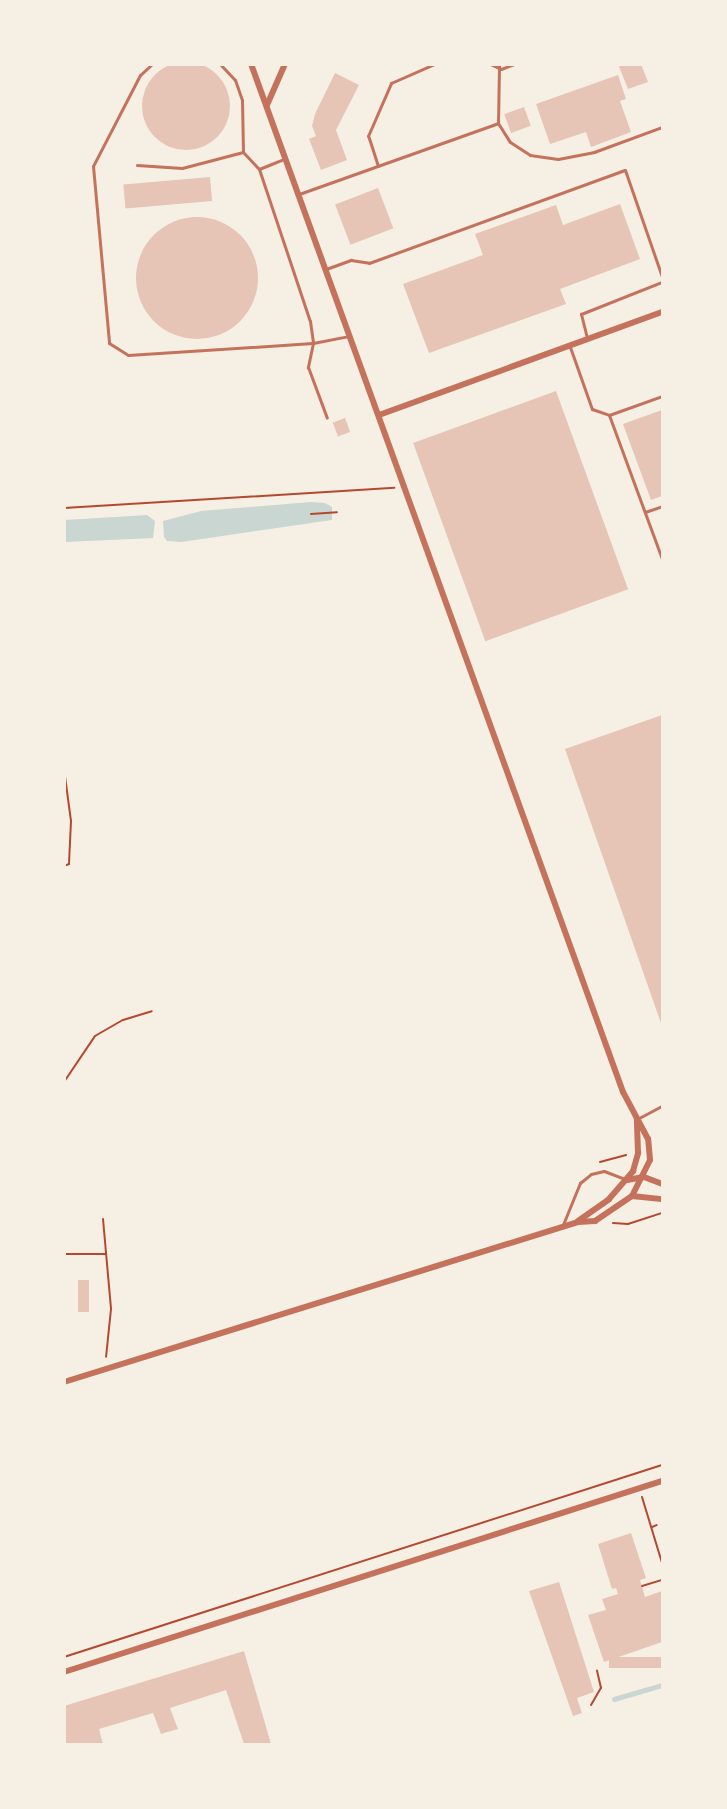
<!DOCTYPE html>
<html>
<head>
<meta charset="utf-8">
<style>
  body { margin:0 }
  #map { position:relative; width:727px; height:1809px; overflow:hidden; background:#f6efe4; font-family:"Titillium Web",sans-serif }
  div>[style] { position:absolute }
  .water>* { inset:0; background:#c9d6d2 }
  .stream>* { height:4.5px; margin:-2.25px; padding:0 2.25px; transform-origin:2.25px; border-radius:2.25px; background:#c9d6d2 }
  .building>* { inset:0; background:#e6c5b7; transform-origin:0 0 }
  .round { border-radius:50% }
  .path>* { height:2px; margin:-1px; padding:0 1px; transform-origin:1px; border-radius:1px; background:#b5482f }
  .service>* { height:3px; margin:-1.5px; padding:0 1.5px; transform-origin:1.5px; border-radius:1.5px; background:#c5725c }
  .minor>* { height:6px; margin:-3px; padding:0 3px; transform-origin:3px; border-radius:3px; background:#c5725c }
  span { translate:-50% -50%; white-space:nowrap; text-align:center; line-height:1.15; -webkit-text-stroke:4.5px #f6efe4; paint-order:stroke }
  .frame { position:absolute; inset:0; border:66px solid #f6efe4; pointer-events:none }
</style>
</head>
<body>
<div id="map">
  <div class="water">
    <i style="clip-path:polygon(311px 502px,325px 503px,332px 507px,332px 520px,181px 542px,167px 541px,164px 537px,163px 521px,201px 511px)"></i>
    <i style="clip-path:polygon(147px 515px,155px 521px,153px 538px,65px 542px,65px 520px)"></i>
  </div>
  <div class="stream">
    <i style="left:614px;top:1699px;width:50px;rotate:-16.3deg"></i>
  </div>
  <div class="building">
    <i class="round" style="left:142px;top:62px;width:88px;height:88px"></i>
    <i style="clip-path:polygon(618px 64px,641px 64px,648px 82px,628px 89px)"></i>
    <i style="clip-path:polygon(335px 73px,359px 85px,336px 130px,347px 160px,321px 170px,309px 139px,316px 136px,312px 126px,315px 114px)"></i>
    <i style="clip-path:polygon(618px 75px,626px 99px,620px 101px,631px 132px,591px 147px,586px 132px,550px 144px,536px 104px)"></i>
    <i style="left:524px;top:107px;width:20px;height:21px;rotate:70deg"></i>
    <i style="left:210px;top:177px;width:24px;height:87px;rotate:85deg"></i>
    <i style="left:378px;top:188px;width:43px;height:46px;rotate:69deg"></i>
    <i style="clip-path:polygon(620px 204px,640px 259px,560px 289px,566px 304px,429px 353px,403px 284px,483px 255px,475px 234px,556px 205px,563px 225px)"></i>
    <i class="round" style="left:136px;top:217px;width:122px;height:122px"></i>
    <i style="left:556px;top:391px;width:211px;height:152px;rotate:70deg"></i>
    <i style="clip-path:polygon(662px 410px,662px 496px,651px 500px,623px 424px)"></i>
    <i style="left:345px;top:418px;width:15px;height:13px;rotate:70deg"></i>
    <i style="clip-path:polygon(662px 715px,662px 1026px,565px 749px)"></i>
    <i style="left:78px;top:1280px;width:11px;height:32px"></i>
    <i style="clip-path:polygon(631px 1533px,646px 1578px,640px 1580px,645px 1597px,662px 1591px,662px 1642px,604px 1662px,588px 1615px,606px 1610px,602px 1599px,618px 1594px,616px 1588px,612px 1589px,598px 1544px)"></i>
    <i style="clip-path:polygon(559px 1582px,594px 1692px,577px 1698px,582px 1713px,573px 1716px,529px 1591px)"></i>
    <i style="clip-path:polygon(244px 1651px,271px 1744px,244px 1744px,226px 1690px,170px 1708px,178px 1729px,161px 1734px,153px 1713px,99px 1729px,103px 1744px,64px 1744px,64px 1706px)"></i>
    <i style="left:662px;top:1657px;width:11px;height:53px;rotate:90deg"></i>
  </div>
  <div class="path">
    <i style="left:64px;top:508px;width:331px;rotate:-3.5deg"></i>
    <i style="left:311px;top:514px;width:26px;rotate:-4deg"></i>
    <i style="left:64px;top:769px;width:52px;rotate:82.3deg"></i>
    <i style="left:71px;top:821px;width:43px;rotate:92.7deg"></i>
    <i style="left:69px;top:864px;width:5px;rotate:158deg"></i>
    <i style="left:64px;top:1082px;width:55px;rotate:-56deg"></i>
    <i style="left:95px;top:1036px;width:32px;rotate:-30deg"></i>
    <i style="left:123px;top:1020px;width:30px;rotate:-17deg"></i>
    <i style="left:600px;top:1162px;width:27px;rotate:-15deg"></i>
    <i style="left:103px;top:1219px;width:90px;rotate:84.9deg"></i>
    <i style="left:111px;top:1309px;width:48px;rotate:95.9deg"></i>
    <i style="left:613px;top:1223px;width:15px;rotate:4deg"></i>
    <i style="left:628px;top:1224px;width:36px;rotate:-18deg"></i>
    <i style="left:64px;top:1254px;width:42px"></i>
    <i style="left:642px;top:1497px;width:69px;rotate:73.1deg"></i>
    <i style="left:652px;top:1527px;width:5px;rotate:-22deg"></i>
    <i style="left:642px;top:1586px;width:21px;rotate:-17deg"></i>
    <i style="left:64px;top:1657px;width:628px;rotate:-17.8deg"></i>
    <i style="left:591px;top:1705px;width:20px;rotate:-60deg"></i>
    <i style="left:601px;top:1688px;width:18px;rotate:-103deg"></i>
  </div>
  <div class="service">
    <i style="left:152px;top:64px;width:16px;rotate:137deg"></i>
    <i style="left:140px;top:75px;width:102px;rotate:117.3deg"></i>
    <i style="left:93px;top:166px;width:178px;rotate:84.8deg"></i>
    <i style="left:109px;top:343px;width:22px;rotate:32deg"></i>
    <i style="left:128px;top:355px;width:185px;rotate:-3.7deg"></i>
    <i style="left:313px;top:343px;width:36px;rotate:-11deg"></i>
    <i style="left:490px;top:64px;width:12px;rotate:24deg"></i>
    <i style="left:501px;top:69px;width:14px;rotate:-21deg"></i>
    <i style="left:662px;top:64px;width:2px;rotate:90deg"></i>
    <i style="left:498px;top:123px;width:22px;rotate:58deg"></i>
    <i style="left:510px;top:142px;width:24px;rotate:33deg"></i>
    <i style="left:530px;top:155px;width:28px;rotate:8deg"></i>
    <i style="left:558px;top:159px;width:37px;rotate:-11deg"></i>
    <i style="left:594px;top:152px;width:72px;rotate:-20.2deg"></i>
    <i style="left:243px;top:152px;width:23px;rotate:47deg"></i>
    <i style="left:259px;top:169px;width:27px;rotate:-22deg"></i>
    <i style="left:137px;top:165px;width:45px;rotate:3.8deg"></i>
    <i style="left:182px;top:168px;width:63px;rotate:-14.7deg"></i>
    <i style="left:243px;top:152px;width:52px;rotate:-91.1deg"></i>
    <i style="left:242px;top:100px;width:21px;rotate:-109deg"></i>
    <i style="left:235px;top:80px;width:22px;rotate:-133deg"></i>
    <i style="left:378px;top:166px;width:32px;rotate:-108deg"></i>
    <i style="left:368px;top:136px;width:58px;rotate:-66.5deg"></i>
    <i style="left:391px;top:83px;width:47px;rotate:-23.8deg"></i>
    <i style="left:259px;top:169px;width:160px;rotate:71.5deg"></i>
    <i style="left:310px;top:321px;width:22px;rotate:82deg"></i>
    <i style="left:313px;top:343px;width:25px;rotate:102deg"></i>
    <i style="left:308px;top:367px;width:54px;rotate:69.6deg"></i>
    <i style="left:299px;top:194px;width:211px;rotate:-19.6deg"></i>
    <i style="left:498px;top:123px;width:59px;rotate:-89deg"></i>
    <i style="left:326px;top:269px;width:27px;rotate:-20deg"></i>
    <i style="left:351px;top:260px;width:18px;rotate:9deg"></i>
    <i style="left:369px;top:263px;width:272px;rotate:-20deg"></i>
    <i style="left:625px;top:170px;width:113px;rotate:70.9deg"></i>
    <i style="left:587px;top:338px;width:25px;rotate:-104deg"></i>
    <i style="left:581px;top:314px;width:87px;rotate:-21.6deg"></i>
    <i style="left:570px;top:347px;width:66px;rotate:70.5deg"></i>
    <i style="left:592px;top:409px;width:18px;rotate:19deg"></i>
    <i style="left:609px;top:415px;width:56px;rotate:-19.7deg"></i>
    <i style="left:609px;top:415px;width:153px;rotate:69.8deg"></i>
    <i style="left:645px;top:512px;width:18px;rotate:-19deg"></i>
    <i style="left:639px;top:1118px;width:26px;rotate:-28deg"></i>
    <i style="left:562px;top:1227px;width:48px;rotate:-67.8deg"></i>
    <i style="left:580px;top:1183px;width:14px;rotate:-39deg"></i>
    <i style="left:591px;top:1174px;width:13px;rotate:-13deg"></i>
    <i style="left:604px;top:1171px;width:22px;rotate:21deg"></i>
  </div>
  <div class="minor">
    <i style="left:267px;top:105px;width:45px;rotate:-66.3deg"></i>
    <i style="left:379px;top:415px;width:301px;rotate:-20deg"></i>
    <i style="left:627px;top:1180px;width:17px;rotate:-10deg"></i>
    <i style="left:644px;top:1177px;width:19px;rotate:21deg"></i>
    <i style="left:632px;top:1196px;width:30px;rotate:6deg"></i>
    <i style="left:578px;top:1221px;width:38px;rotate:-35deg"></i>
    <i style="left:609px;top:1199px;width:37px;rotate:-49deg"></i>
    <i style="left:633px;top:1171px;width:19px;rotate:-74deg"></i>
    <i style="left:638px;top:1153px;width:34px;rotate:-92deg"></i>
    <i style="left:64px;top:1382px;width:538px;rotate:-17.29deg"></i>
    <i style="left:578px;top:1222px;width:17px;rotate:-3deg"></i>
    <i style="left:595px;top:1221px;width:45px;rotate:-34deg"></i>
    <i style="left:632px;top:1196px;width:40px;rotate:-63.4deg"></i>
    <i style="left:650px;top:1160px;width:21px;rotate:-95deg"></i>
    <i style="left:648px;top:1139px;width:53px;rotate:-118deg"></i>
    <i style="left:623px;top:1092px;width:1093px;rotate:-109.89deg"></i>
    <i style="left:64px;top:1672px;width:628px;rotate:-17.71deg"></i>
  </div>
  <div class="frame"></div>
</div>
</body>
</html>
